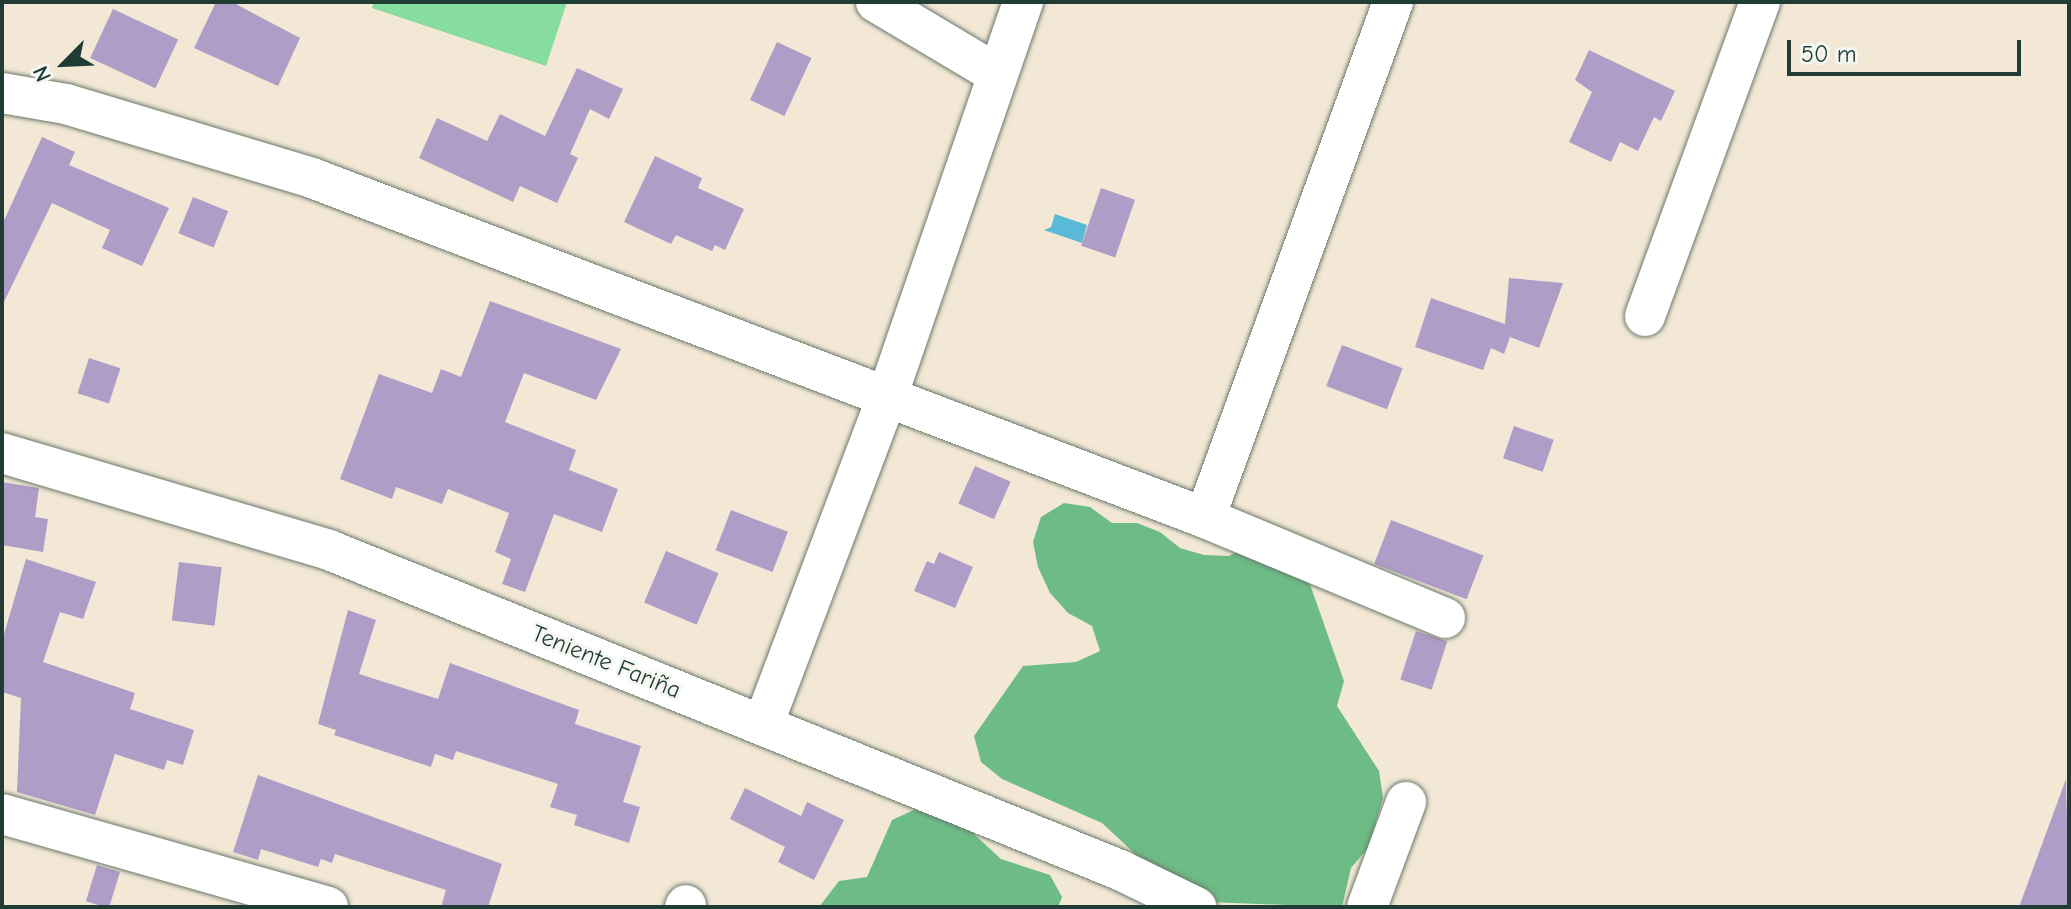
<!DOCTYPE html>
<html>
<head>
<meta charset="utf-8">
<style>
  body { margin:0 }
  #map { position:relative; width:2071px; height:909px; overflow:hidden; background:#f3e8d5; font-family:"Comic Neue",sans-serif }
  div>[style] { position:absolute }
  .green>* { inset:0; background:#87dda0 }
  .forest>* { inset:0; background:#6dbc86 }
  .water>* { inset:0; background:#59b9d7 }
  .building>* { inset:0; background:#af9dc8; transform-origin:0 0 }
  .roads { filter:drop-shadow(0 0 2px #69796c) drop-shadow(0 0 2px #69796c) }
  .minor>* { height:40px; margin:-20px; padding:0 20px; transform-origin:20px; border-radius:20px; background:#fff }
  span { translate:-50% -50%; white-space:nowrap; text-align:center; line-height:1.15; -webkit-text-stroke:6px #f6f6f2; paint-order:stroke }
  .street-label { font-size:24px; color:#1f3d34 }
  .frame { position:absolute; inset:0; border:4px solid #1f3d34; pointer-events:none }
  .north { position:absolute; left:24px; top:24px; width:80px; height:80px; -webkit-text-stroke:6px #f6f6f2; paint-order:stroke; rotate:246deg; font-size:22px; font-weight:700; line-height:32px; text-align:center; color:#1f3d34 }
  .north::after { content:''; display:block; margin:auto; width:28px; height:36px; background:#1f3d34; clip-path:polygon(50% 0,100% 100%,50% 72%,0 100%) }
  .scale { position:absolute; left:1787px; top:40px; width:234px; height:36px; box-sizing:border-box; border:4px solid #1f3d34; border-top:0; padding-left:10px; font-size:24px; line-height:28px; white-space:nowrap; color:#1f3d34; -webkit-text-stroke:6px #f6f6f2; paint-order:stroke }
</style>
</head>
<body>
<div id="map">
  <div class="green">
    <i style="clip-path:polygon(374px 2px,567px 2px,546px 66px,372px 8px)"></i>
  </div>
  <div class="forest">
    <i style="clip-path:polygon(1064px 503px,1090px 507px,1112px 523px,1137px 523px,1160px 532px,1180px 548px,1204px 555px,1229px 556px,1251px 544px,1299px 553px,1344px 681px,1337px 706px,1379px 771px,1383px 798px,1368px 848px,1351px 868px,1342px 907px,1207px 902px,1162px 879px,1102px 823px,1002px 779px,981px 762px,974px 736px,1023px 666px,1076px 662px,1100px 651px,1092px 626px,1068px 613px,1050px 593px,1038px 567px,1033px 542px,1041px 517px)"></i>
    <i style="clip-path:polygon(916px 809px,963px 824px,1001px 859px,1050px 875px,1062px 897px,1058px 907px,819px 907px,839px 881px,867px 877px,892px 820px)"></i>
  </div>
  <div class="water">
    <i style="clip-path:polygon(1055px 214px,1087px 225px,1082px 243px,1044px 230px,1051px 227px)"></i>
  </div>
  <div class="building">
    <i style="clip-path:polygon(216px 2px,232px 2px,300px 38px,278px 86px,194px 48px)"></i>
    <i style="left:113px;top:9px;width:72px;height:54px;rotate:25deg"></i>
    <i style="left:777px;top:42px;width:38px;height:64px;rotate:25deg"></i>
    <i style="clip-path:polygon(1589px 50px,1675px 91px,1661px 121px,1654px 117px,1638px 151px,1620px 142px,1611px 162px,1569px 142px,1592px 92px,1575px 80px)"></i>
    <i style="clip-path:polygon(577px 68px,623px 89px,609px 119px,590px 109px,570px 154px,578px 158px,557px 203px,520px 186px,513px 202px,419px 158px,437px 118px,487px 141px,500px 114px,545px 136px)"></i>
    <i style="clip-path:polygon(42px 137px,75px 152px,69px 165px,169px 208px,142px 266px,102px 248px,110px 230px,52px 203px,2px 306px,2px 225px)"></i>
    <i style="clip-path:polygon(655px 156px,702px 178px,698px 188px,744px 209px,725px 250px,715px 245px,712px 251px,676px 235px,671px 244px,624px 222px)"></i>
    <i style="left:1101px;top:188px;width:36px;height:61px;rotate:19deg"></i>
    <i style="left:193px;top:197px;width:38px;height:39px;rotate:22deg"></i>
    <i style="clip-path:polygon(1509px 278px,1563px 283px,1539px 348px,1510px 337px,1504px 354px,1491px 348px,1483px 370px,1415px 347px,1431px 298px,1505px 324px)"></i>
    <i style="clip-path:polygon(490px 301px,621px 349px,596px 400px,524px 373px,505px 422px,576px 450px,569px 470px,618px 489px,602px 532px,554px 514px,525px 592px,502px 584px,511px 559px,495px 552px,509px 513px,448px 489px,442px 504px,396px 487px,392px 499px,340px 479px,379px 374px,432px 393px,441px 369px,461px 377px)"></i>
    <i style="left:1342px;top:345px;width:65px;height:44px;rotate:21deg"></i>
    <i style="left:89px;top:358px;width:33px;height:37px;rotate:18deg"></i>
    <i style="left:1514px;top:426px;width:42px;height:34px;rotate:19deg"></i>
    <i style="left:975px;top:466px;width:39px;height:41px;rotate:24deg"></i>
    <i style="clip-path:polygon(2px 482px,39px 488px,35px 517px,48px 519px,43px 552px,2px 545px)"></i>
    <i style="left:731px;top:510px;width:61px;height:43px;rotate:21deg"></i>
    <i style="left:1391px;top:520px;width:99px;height:47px;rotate:21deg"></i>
    <i style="left:666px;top:551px;width:57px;height:56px;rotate:23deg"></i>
    <i style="clip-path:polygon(939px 552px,973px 567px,955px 608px,914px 591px,927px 561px,934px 564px)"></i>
    <i style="clip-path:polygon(26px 559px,96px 582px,83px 619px,60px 612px,43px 662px,135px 693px,130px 709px,194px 730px,183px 765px,167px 760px,164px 770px,115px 754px,95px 815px,17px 792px,21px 698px,2px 692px,2px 641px)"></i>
    <i style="left:179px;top:562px;width:43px;height:59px;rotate:7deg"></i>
    <i style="clip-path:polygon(348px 610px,376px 620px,359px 674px,438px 699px,450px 663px,579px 710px,575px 724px,641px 746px,623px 802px,640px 807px,629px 843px,574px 825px,577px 815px,550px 807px,558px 784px,456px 751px,453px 760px,435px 754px,431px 767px,334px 735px,336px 730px,318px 724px)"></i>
    <i style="left:1416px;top:631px;width:33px;height:51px;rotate:18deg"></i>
    <i style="clip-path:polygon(258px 775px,502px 864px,488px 907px,441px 907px,446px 890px,335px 854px,332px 863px,321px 859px,318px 867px,261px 849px,258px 860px,233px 852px)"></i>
    <i style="clip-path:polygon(2066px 779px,2069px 907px,2019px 907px)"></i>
    <i style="clip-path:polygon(745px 788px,801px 816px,807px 802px,844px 820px,814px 880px,778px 862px,785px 847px,730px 819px)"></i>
    <i style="left:97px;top:865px;width:24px;height:38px;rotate:17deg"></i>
  </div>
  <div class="roads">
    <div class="minor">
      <i style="left:876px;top:2px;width:139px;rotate:30.8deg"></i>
      <i style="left:2px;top:93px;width:65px;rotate:9.8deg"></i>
      <i style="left:66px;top:104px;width:257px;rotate:16.7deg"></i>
      <i style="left:312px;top:178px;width:956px;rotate:20.84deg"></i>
      <i style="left:1205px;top:518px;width:260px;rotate:22.6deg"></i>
      <i style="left:1645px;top:316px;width:334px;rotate:-69.9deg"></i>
      <i style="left:2px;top:453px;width:341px;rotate:16.5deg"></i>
      <i style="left:329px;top:550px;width:853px;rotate:22.03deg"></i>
      <i style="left:1120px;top:870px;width:85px;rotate:26deg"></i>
      <i style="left:1205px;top:518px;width:549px;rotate:-69.98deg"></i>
      <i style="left:763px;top:725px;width:351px;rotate:-69.3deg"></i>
      <i style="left:887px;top:397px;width:418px;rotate:-71deg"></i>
      <i style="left:2px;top:814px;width:339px;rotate:15.9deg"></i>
      <i style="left:685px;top:907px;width:2px;rotate:-63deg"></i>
      <i style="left:1367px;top:907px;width:112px;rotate:-69.6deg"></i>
    </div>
  </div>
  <div class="street-label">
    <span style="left:606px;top:662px;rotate:22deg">Teniente Fariña</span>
  </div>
  <div class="frame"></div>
  <div class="north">N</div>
  <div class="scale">50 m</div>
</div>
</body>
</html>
